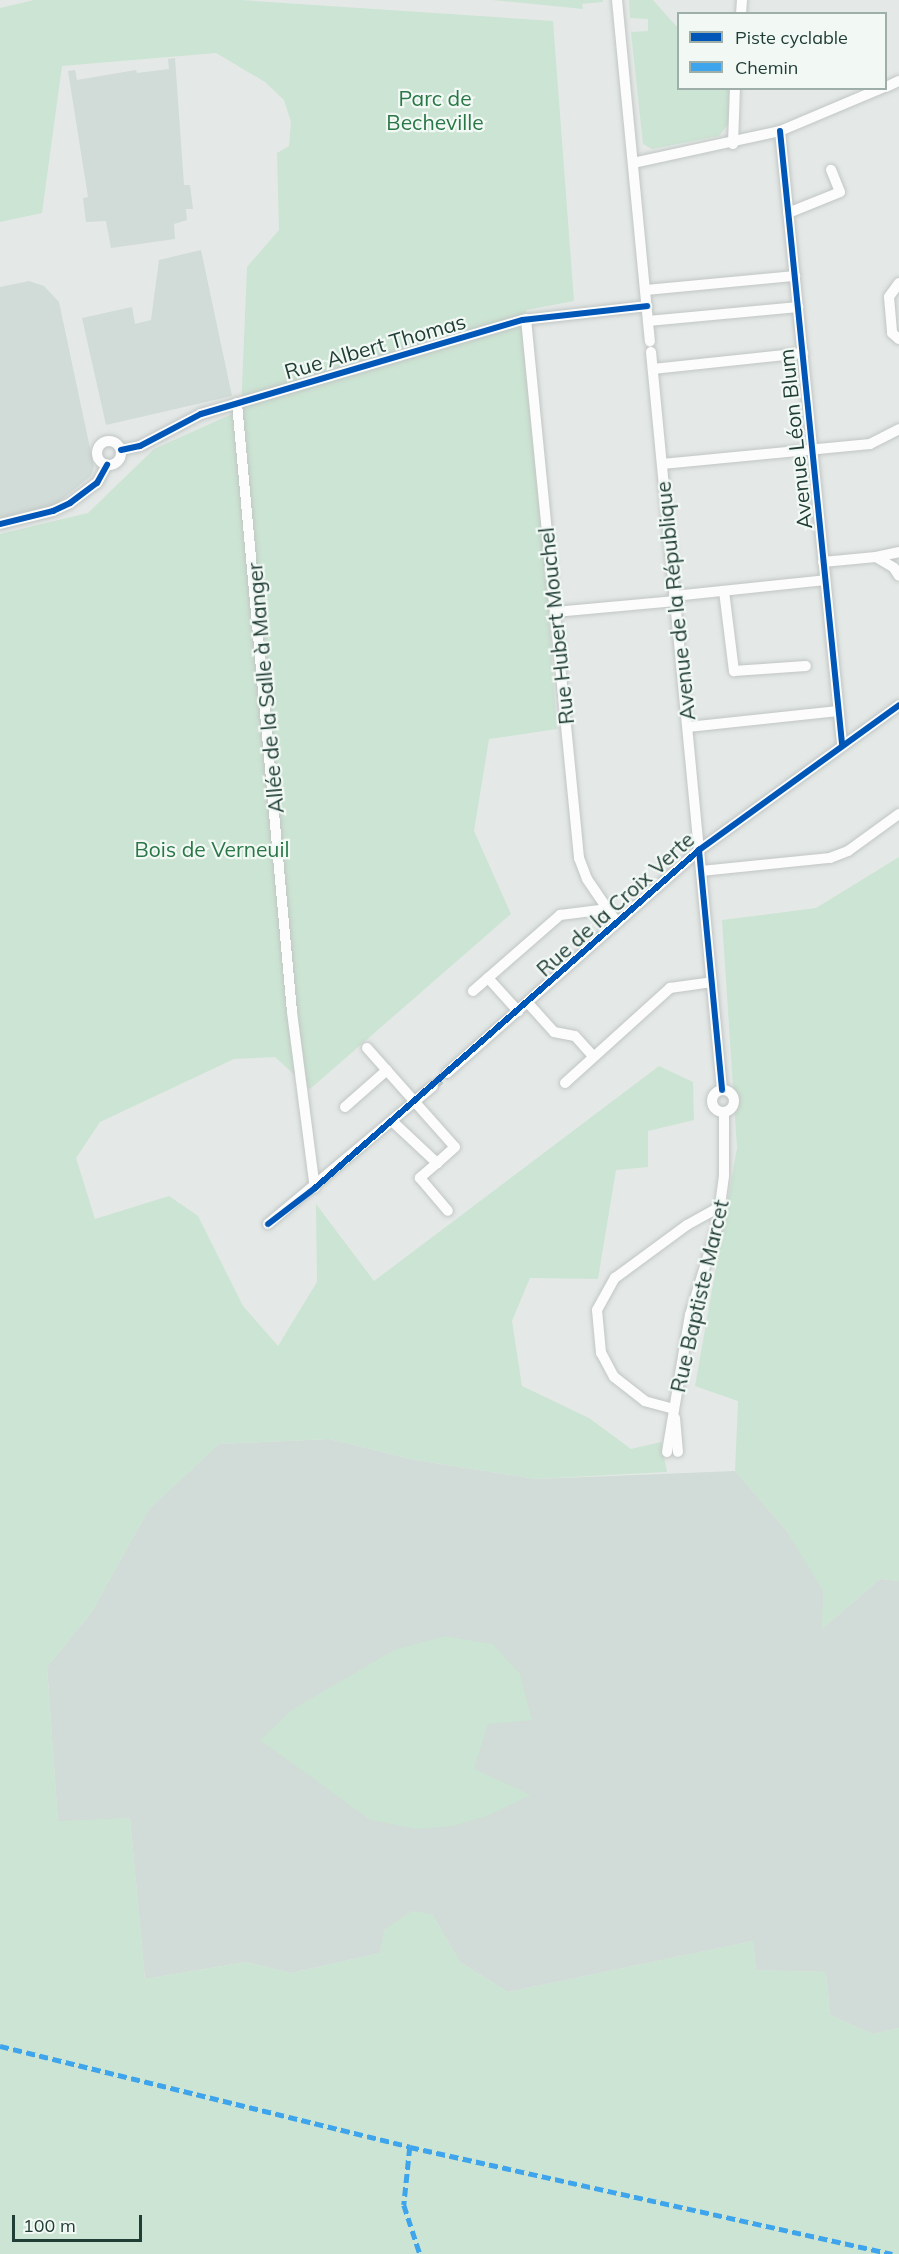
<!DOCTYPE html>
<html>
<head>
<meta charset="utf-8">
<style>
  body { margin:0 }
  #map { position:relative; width:899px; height:2254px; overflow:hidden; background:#e4e9e7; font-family:Mulish,sans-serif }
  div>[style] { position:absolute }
  .built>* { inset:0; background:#d1dbd7 }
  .green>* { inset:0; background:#cce4d3 }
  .minor-tunnel>* { height:10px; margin-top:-5px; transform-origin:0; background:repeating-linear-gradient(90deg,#bdc7c4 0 10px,transparent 0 15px) }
  .roads { filter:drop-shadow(0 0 2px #c1c6c4) drop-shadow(0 0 2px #c1c6c4) }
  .minor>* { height:10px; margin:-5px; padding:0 5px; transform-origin:5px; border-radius:5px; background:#fbfcfb }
  .minor>.ring { margin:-5px; padding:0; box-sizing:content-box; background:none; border:10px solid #fbfcfb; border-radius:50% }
  .quiet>* { height:4.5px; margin-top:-2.25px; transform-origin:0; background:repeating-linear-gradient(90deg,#3ea4eb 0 9px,transparent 0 13.5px) }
  .cycleway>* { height:6px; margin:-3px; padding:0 3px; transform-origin:3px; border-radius:3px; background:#0057b8 }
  span { translate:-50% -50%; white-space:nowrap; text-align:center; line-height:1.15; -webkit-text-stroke:4.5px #f2f9f5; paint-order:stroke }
  .park-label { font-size:21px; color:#297747 }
  .street-label { font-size:21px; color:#213e36 }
  .legend { position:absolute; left:677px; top:12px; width:210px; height:78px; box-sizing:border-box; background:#f2f9f5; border:2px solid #9eaea9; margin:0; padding:8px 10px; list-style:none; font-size:18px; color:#213e36 }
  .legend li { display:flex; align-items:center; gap:12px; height:30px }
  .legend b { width:30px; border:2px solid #9eaea9 }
  .scale { position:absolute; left:12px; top:2215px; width:130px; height:27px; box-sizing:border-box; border:3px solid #213e36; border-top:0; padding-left:8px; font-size:18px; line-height:21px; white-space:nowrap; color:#213e36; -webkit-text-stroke:4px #f2f9f5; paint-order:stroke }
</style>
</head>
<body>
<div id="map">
  <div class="built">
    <i style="clip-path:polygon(175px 58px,184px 185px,190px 185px,193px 209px,186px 209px,187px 220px,174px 224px,175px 239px,111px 248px,106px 221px,86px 222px,83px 198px,88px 197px,68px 71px,75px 70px,77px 80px,136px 70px,137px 73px,169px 69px,168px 59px)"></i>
    <i style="clip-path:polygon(201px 250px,232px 396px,106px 425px,82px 318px,132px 307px,135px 324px,151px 320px,159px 260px)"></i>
    <i style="clip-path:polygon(29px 281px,44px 286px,59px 302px,94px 467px,91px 476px,54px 506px,0 519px,0 287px)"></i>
    <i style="clip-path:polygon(329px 1439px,415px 1460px,536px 1479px,735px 1471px,786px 1530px,824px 1591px,822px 1629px,880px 1579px,899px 1581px,899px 2028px,873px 2034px,830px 2015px,826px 1972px,756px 1970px,753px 1941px,508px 1992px,460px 1962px,432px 1914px,385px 1929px,380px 1953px,291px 1973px,246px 1962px,145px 1979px,130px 1818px,58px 1822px,47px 1667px,91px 1613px,149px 1509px,219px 1444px)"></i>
  </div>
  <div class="green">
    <i style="clip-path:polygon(34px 0,241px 0,553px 21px,574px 301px,526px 310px,557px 729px,489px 739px,474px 831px,511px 914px,310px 1089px,275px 1057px,234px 1059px,100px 1122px,76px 1158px,95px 1219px,169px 1196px,198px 1216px,243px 1306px,278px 1346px,317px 1282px,316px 1204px,374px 1281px,659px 1066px,693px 1082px,694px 1120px,648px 1131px,648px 1167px,616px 1170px,598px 1279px,530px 1278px,512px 1321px,522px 1386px,589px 1418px,631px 1449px,661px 1442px,667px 1472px,536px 1479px,415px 1460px,329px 1439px,219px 1444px,149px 1509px,91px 1613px,47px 1667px,58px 1821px,130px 1818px,145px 1979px,246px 1962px,291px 1973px,380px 1953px,385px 1929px,412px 1911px,432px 1914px,460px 1962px,508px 1992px,753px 1941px,756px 1970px,826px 1972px,830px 2015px,873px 2034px,899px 2028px,899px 2254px,0 2254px,0 534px,88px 513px,154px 449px,241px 410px,247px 267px,279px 230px,277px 153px,289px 146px,291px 122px,284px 100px,265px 82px,216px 53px,62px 66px,42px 213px,0 222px,0 8px)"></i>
    <i style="clip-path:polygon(492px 0,603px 0,603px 2px,582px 4px,583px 9px)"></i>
    <i style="clip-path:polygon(629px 0,653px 0,678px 28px,678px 88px,730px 89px,728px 124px,719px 136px,652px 149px,643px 144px,631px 32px,648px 31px,648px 19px,630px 18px)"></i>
    <i style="clip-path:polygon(899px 857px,899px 1581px,880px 1579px,822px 1629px,823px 1591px,786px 1530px,735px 1471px,738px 1401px,695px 1386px,737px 1148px,722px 920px,816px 908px)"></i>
    <i style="clip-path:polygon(445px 1636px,493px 1644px,520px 1674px,532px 1720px,488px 1724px,474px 1769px,531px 1795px,487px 1816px,453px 1826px,418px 1829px,370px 1820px,260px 1740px,293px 1709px,394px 1650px)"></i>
  </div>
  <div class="minor-tunnel">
    <i style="left:433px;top:1086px;width:19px;rotate:-43deg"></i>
  </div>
  <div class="roads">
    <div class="minor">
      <i style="left:617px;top:0;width:343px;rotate:84.5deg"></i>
      <i style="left:741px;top:14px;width:14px;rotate:-86deg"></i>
      <i style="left:886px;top:87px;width:14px;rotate:-25deg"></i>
      <i style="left:780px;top:131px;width:616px;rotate:84.22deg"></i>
      <i style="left:733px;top:144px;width:56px;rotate:-88deg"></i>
      <i style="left:633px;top:163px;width:150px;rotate:-12.3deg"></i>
      <i style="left:780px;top:131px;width:111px;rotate:-22.9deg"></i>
      <i style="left:788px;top:213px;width:56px;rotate:-22deg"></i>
      <i style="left:840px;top:192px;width:24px;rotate:-112deg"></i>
      <i style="left:899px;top:283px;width:17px;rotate:126deg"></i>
      <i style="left:889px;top:297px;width:36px;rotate:85deg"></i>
      <i style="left:892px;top:333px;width:9px;rotate:41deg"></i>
      <i style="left:646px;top:290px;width:150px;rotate:-5.4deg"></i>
      <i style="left:526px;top:319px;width:542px;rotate:84.38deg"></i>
      <i style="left:579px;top:858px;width:22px;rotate:69deg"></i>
      <i style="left:587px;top:879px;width:53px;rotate:55.7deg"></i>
      <i style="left:648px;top:321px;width:151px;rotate:-5.3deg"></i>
      <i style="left:651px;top:352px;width:741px;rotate:84.5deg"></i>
      <i style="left:653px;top:369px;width:151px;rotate:-6.1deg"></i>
      <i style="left:237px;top:403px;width:611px;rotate:84.84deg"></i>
      <i style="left:292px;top:1012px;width:177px;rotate:82.6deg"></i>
      <i class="ring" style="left:97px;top:441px;width:14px;height:14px"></i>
      <i style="left:121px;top:450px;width:19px;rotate:-12deg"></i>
      <i style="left:140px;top:446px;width:69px;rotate:-27.7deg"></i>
      <i style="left:201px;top:414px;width:335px;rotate:-16.3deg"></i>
      <i style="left:523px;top:320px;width:125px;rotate:-6.4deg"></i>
      <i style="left:662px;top:464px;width:209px;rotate:-5.5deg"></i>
      <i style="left:870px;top:444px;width:33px;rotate:-27deg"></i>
      <i style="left:0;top:524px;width:55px;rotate:-13.8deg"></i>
      <i style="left:53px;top:511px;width:19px;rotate:-25deg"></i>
      <i style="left:70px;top:503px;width:34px;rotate:-37deg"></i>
      <i style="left:97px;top:483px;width:21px;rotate:-61deg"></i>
      <i style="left:876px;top:557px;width:24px;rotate:-12deg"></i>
      <i style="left:823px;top:562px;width:53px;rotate:-5.4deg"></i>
      <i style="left:876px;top:557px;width:21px;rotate:31deg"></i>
      <i style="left:894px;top:568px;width:9px;rotate:58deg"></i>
      <i style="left:724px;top:591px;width:81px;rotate:82.9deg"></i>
      <i style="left:734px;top:671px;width:72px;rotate:-4deg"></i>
      <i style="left:674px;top:596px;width:152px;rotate:-6deg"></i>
      <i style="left:555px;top:612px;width:121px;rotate:-5.2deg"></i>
      <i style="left:688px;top:727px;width:151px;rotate:-6.1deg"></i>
      <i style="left:701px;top:871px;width:130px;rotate:-5.8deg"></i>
      <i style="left:830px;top:858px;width:19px;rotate:-21deg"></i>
      <i style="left:848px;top:851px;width:63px;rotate:-36deg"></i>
      <i style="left:488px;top:978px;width:45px;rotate:47.7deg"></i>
      <i style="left:473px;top:991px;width:116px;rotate:-41.1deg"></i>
      <i style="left:560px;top:915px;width:48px;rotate:-7.1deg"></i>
      <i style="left:528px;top:1003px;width:39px;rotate:48deg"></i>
      <i style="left:554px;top:1032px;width:21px;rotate:11deg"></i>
      <i style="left:575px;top:1036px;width:27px;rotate:48deg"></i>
      <i style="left:367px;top:1048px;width:132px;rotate:48.4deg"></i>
      <i style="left:455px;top:1147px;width:24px;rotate:138deg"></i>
      <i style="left:447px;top:1073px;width:337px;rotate:-41.5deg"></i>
      <i style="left:699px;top:850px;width:247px;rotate:-35.9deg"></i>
      <i style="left:565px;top:1083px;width:142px;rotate:-42.1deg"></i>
      <i style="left:670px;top:988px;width:42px;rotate:-8.1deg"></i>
      <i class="ring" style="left:712px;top:1090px;width:12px;height:12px"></i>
      <i style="left:345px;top:1107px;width:56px;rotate:-41.4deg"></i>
      <i style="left:392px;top:1121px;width:62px;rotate:43deg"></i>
      <i style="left:437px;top:1163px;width:23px;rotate:139deg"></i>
      <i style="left:420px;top:1178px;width:43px;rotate:49.7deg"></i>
      <i style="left:268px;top:1224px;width:215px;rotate:-39.9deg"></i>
      <i style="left:674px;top:1409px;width:30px;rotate:-165deg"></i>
      <i style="left:645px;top:1401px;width:39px;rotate:-142deg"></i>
      <i style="left:614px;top:1377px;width:27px;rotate:-118deg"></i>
      <i style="left:601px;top:1353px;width:43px;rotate:-95.3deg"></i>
      <i style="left:597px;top:1310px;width:37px;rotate:-61deg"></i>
      <i style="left:615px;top:1278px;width:89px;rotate:-36.4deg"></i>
      <i style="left:687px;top:1225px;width:38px;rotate:-29deg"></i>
      <i style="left:675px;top:1418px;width:34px;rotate:85deg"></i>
      <i style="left:667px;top:1452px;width:139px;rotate:-80.5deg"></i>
      <i style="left:690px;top:1315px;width:92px;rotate:-72.9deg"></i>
      <i style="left:717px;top:1227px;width:51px;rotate:-82.2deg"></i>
      <i style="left:724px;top:1176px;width:64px;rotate:-90deg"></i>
    </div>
  </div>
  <div class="quiet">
    <i style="left:0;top:2046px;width:422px;rotate:13.8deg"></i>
    <i style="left:410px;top:2147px;width:494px;rotate:12.5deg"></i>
    <i style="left:410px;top:2147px;width:58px;rotate:95.9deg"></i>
    <i style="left:404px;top:2205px;width:52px;rotate:71.9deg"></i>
  </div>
  <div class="cycleway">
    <i style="left:780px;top:131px;width:616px;rotate:84.22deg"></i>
    <i style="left:121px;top:450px;width:19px;rotate:-12deg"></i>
    <i style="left:140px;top:446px;width:69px;rotate:-27.7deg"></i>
    <i style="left:201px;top:414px;width:335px;rotate:-16.3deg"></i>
    <i style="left:523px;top:320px;width:125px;rotate:-6.4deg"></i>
    <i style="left:0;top:524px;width:55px;rotate:-13.8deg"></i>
    <i style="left:53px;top:511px;width:19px;rotate:-25deg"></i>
    <i style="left:70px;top:503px;width:34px;rotate:-37deg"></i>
    <i style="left:97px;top:483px;width:21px;rotate:-61deg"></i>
    <i style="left:699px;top:850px;width:241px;rotate:84.5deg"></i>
    <i style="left:268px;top:1224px;width:59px;rotate:-37.5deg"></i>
    <i style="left:315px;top:1188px;width:512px;rotate:-41.35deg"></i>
    <i style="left:699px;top:850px;width:247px;rotate:-35.9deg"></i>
  </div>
  <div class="park-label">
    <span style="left:435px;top:110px">Parc de<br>Becheville</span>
    <span style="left:212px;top:849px">Bois de Verneuil</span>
  </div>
  <div class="street-label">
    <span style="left:375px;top:346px;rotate:-16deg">Rue Albert Thomas</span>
    <span style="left:795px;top:439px;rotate:-96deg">Avenue Léon Blum</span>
    <span style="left:675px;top:601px;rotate:-96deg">Avenue de la République</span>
    <span style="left:556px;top:626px;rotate:-96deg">Rue Hubert Mouchel</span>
    <span style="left:265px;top:688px;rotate:-95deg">Allée de la Salle à Manger</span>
    <span style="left:615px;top:904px;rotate:-42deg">Rue de la Croix Verte</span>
    <span style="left:699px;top:1296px;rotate:-77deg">Rue Baptiste Marcet</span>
  </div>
  <ul class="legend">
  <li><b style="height:8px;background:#0057b8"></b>Piste cyclable</li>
  <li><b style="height:8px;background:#3ea4eb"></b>Chemin</li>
  </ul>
  <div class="scale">100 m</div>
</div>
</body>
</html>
